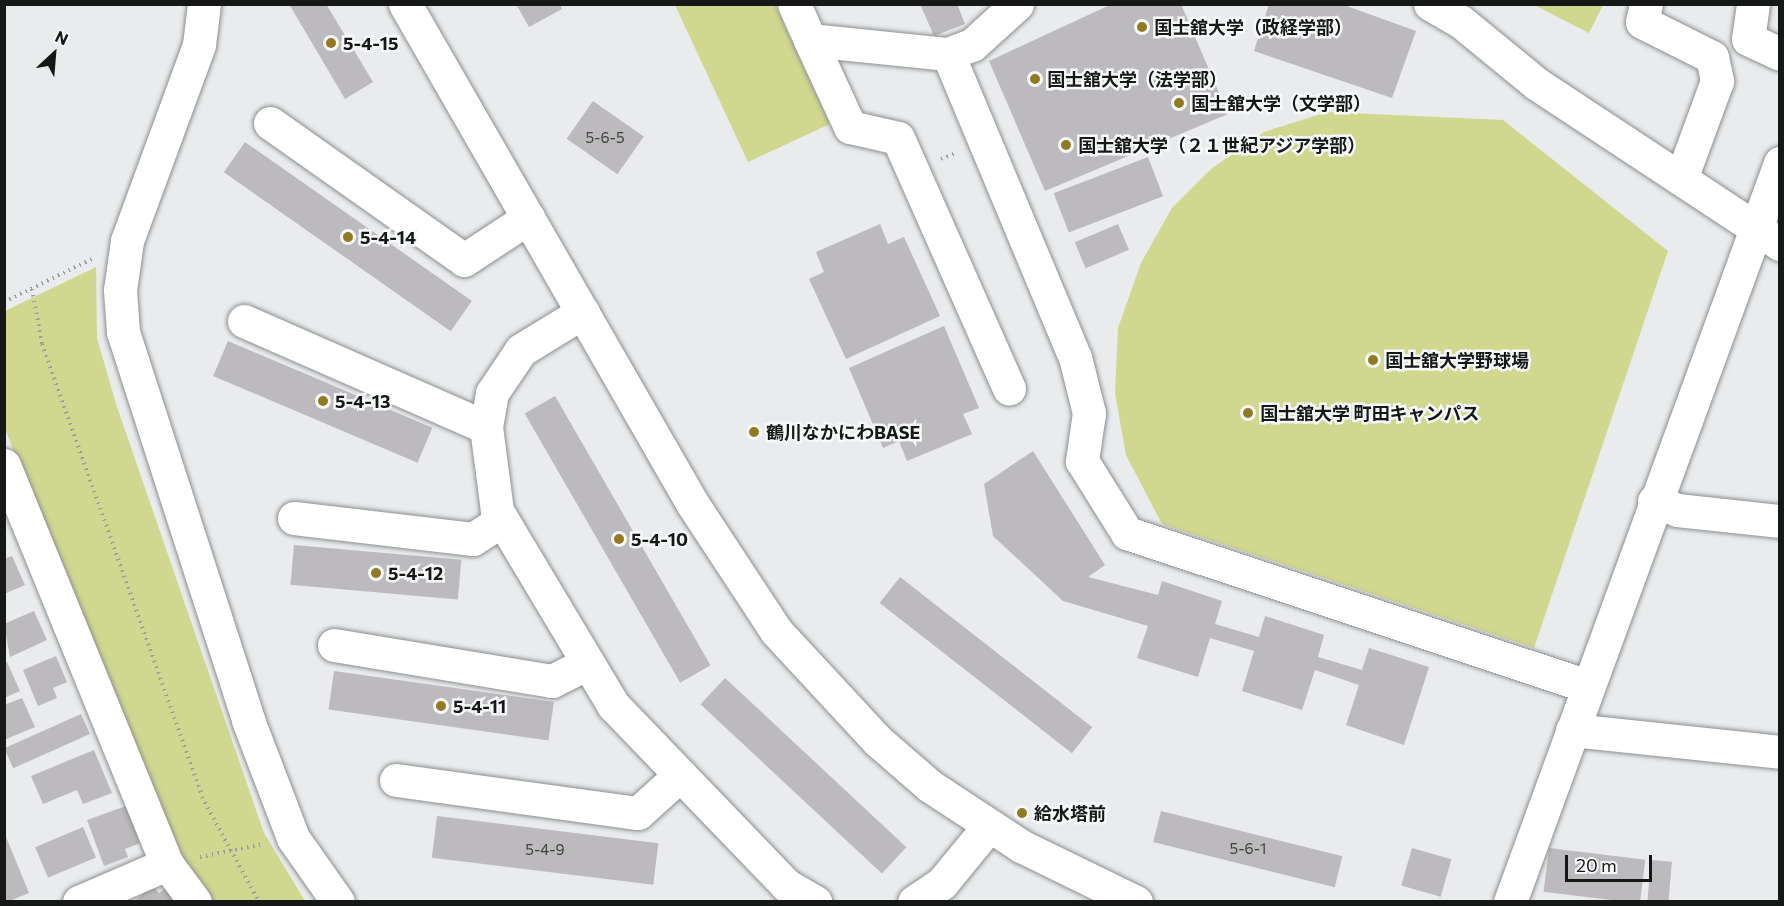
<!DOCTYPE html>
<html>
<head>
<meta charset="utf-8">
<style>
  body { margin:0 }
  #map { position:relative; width:1784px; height:906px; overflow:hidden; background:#e9ebed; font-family:Commissioner,"Noto Sans JP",sans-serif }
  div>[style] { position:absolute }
  .green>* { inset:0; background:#d0d78f }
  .building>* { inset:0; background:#bcbabc; transform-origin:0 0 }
  .path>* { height:4px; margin-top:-2px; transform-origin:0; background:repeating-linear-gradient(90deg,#9c9d9f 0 1.5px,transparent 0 6px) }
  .roads { filter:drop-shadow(0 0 2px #8c8f90) drop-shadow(0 0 2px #8c8f90) }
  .minor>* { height:33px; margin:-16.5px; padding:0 16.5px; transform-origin:16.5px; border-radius:16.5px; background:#fff }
  .dots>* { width:16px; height:16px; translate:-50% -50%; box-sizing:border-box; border:3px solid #f6f8fa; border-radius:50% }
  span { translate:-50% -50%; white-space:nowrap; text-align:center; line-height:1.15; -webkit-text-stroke:5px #f6f8fa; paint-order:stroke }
  .number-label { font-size:15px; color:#404040 }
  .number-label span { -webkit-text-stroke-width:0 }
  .poi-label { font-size:18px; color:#161717; font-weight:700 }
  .left { translate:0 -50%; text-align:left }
  .frame { position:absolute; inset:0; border:6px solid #161717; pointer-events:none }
  .north { position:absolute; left:24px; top:24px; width:60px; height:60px; -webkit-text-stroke:4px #f6f8fa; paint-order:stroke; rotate:26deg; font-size:16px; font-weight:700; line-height:24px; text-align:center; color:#161717 }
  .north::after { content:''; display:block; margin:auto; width:21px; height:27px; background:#161717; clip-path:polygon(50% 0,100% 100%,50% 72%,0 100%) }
  .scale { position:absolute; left:1565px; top:855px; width:87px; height:27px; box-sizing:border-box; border:3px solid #161717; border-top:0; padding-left:8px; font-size:18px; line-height:21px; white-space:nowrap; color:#161717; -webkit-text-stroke:4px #f6f8fa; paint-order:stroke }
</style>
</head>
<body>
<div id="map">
  <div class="green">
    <i style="clip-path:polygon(675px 5px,775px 5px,830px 124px,748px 162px)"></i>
    <i style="clip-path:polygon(1534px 5px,1603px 4px,1603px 5px,1589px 33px)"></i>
    <i style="clip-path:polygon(1327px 112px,1503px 120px,1668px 251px,1534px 648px,1162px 524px,1126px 455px,1115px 393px,1118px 328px,1141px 263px,1172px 208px,1211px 169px,1264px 132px)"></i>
    <i style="clip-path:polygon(96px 267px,97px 338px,116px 404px,264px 833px,305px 901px,212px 901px,172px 844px,5px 429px,5px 311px)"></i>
  </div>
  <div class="building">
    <i style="clip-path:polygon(289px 4px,326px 4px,373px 82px,345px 99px)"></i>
    <i style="clip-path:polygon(516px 4px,560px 4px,562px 9px,529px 27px)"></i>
    <i style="clip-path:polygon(920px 4px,957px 4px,965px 24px,934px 36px)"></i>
    <i style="clip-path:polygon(1112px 4px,1181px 4px,1228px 114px,1045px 191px,989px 61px)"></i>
    <i style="clip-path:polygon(1269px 4px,1341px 4px,1416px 31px,1392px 98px,1254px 51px)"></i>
    <i style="left:593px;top:101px;width:62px;height:46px;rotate:35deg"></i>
    <i style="left:245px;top:142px;width:277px;height:37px;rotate:35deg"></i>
    <i style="left:1148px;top:157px;width:42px;height:101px;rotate:69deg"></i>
    <i style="clip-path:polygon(880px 224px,888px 244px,904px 237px,940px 316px,846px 359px,809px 279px,824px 272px,816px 252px)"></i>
    <i style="left:1118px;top:224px;width:28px;height:47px;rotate:67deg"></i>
    <i style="clip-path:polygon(944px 326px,979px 408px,963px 414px,972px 434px,907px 461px,899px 441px,883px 448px,849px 368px)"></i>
    <i style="left:228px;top:341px;width:222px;height:38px;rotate:23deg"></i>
    <i style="left:555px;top:396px;width:311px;height:35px;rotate:60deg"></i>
    <i style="clip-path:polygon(1033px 451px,1105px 565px,1088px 577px,1158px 595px,1162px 581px,1222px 601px,1215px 624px,1259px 637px,1265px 616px,1324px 635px,1318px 657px,1362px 670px,1369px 648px,1429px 667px,1404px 745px,1346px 725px,1359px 685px,1315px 670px,1302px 710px,1242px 691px,1254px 651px,1210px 638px,1198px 677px,1137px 658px,1148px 626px,1063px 601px,993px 536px,984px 484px)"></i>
    <i style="left:294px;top:545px;width:168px;height:40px;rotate:5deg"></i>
    <i style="clip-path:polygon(12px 556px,25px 585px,4px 594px,4px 559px)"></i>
    <i style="left:900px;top:577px;width:244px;height:33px;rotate:38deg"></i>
    <i style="clip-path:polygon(34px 611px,47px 640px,10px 657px,4px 624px)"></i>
    <i style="clip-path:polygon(56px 656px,67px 682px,53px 688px,57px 698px,38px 706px,23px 670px)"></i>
    <i style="clip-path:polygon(7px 662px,20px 691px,4px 698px,4px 663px)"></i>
    <i style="left:334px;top:671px;width:222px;height:39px;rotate:8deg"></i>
    <i style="left:725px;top:678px;width:248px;height:36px;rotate:43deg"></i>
    <i style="clip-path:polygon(22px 698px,35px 727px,4px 740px,4px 705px)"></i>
    <i style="left:81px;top:714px;width:22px;height:84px;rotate:66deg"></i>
    <i style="clip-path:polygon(94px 750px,112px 793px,83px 804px,77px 790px,43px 804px,31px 776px)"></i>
    <i style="clip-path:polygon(126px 806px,140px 843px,125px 849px,128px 857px,104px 866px,87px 820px)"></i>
    <i style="left:1161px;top:811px;width:187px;height:32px;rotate:14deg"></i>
    <i style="left:437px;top:816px;width:223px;height:42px;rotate:7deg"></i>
    <i style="left:83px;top:827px;width:33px;height:52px;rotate:67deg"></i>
    <i style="clip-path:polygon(4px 832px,29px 893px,7px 902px,4px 902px)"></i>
    <i style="left:1412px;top:848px;width:41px;height:39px;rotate:16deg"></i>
    <i style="left:1549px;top:848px;width:97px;height:44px;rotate:7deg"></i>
    <i style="left:1651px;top:860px;width:21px;height:42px;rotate:5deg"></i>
    <i style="clip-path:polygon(153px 886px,159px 893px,166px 888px,177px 902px,133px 902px)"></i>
  </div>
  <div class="path">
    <i style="left:941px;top:159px;width:17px;rotate:-21deg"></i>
    <i style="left:32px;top:289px;width:56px;rotate:79.7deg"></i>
    <i style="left:42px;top:344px;width:480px;rotate:70.5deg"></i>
    <i style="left:202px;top:797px;width:119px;rotate:61.5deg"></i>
    <i style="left:4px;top:302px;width:98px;rotate:-26deg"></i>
    <i style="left:200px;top:857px;width:64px;rotate:-11.7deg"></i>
  </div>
  <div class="roads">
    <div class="minor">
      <i style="left:204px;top:4px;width:41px;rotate:97deg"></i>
      <i style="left:199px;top:45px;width:209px;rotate:110.2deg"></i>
      <i style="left:127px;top:241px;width:49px;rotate:98.1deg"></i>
      <i style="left:120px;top:290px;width:42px;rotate:85.9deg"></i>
      <i style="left:123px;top:332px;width:408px;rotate:72.1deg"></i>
      <i style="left:248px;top:720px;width:126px;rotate:69.1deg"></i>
      <i style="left:293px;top:838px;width:78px;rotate:54.9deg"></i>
      <i style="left:405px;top:4px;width:576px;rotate:60.09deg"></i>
      <i style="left:692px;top:503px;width:153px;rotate:56.7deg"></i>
      <i style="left:776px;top:631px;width:150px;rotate:47.2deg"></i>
      <i style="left:878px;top:741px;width:69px;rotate:40.9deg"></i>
      <i style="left:930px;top:786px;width:109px;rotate:33.4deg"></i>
      <i style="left:1021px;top:846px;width:128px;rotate:26deg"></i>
      <i style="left:794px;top:4px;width:39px;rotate:66deg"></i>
      <i style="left:810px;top:40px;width:139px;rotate:5.8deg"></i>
      <i style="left:948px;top:54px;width:329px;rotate:67.3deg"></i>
      <i style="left:1075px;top:357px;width:58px;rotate:76deg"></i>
      <i style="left:1089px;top:413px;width:49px;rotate:98.3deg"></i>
      <i style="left:1082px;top:461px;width:85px;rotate:58deg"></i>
      <i style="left:1127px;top:533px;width:486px;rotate:18.4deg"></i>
      <i style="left:1430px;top:4px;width:34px;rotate:30deg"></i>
      <i style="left:1460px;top:21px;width:99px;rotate:39.3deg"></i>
      <i style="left:1537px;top:84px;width:291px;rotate:33.4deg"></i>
      <i style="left:1646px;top:4px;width:18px;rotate:103deg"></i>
      <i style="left:1642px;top:22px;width:78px;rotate:26.6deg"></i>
      <i style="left:1712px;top:57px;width:25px;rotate:78deg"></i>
      <i style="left:1717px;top:81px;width:104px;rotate:110.2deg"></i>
      <i style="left:1753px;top:4px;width:35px;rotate:98deg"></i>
      <i style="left:1748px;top:39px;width:35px;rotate:25deg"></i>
      <i style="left:810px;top:40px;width:96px;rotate:65.3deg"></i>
      <i style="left:850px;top:127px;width:49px;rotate:12.9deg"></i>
      <i style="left:898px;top:138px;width:274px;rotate:66.1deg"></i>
      <i style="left:948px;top:54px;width:26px;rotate:-21deg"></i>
      <i style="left:972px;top:45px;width:61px;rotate:-42.3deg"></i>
      <i style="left:270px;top:123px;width:237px;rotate:35.2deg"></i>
      <i style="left:464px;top:260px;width:77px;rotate:-33.3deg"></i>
      <i style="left:583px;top:312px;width:73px;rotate:148.5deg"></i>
      <i style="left:521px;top:350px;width:52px;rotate:124deg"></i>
      <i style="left:492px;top:393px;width:35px;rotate:100deg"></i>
      <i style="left:486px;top:427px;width:85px;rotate:82.5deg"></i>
      <i style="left:497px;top:511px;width:226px;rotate:59.1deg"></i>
      <i style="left:613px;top:705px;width:250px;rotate:46.1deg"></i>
      <i style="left:786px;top:885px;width:34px;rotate:30deg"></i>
      <i style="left:244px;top:321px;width:264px;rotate:23.7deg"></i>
      <i style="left:4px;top:465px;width:431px;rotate:67.8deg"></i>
      <i style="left:167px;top:864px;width:47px;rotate:53.6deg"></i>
      <i style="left:1654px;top:501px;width:25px;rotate:21deg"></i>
      <i style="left:1677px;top:510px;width:104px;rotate:6.1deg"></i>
      <i style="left:294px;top:518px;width:180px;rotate:6.7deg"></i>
      <i style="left:473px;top:539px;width:35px;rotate:-33deg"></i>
      <i style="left:334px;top:645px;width:221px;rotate:9.4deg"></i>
      <i style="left:552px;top:681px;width:40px;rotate:-26.6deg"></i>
      <i style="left:1572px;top:730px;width:209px;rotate:6deg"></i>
      <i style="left:396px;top:780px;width:244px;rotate:7.8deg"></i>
      <i style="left:638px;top:813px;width:57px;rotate:-42.1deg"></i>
      <i style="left:79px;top:902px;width:96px;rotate:-23.4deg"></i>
      <i style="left:914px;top:902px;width:34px;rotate:-34deg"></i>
      <i style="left:942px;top:883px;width:72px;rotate:-50.6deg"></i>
      <i style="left:1510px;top:902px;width:787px;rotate:-69.93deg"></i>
    </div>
  </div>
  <div class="dots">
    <i style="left:1142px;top:27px;background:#917a20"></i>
    <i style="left:331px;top:43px;background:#917a20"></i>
    <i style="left:1035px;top:79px;background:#917a20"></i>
    <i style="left:1179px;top:103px;background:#917a20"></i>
    <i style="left:1066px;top:145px;background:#917a20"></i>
    <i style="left:348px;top:237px;background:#917a20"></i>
    <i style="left:1373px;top:360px;background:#917a20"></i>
    <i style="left:323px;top:401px;background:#917a20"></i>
    <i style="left:1248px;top:413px;background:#917a20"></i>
    <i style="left:754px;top:432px;background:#917a20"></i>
    <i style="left:619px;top:539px;background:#917a20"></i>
    <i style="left:376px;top:573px;background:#917a20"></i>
    <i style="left:441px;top:706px;background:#917a20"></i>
    <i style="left:1022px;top:813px;background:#917a20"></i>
  </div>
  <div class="number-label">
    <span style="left:605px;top:138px">5-6-5</span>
    <span style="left:1248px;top:849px">5-6-1</span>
    <span style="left:545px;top:850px">5-4-9</span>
  </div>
  <div class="poi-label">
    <span class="left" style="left:1154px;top:27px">国士舘大学（政経学部）</span>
    <span class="left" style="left:343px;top:43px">5-4-15</span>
    <span class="left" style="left:1047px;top:79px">国士舘大学（法学部）</span>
    <span class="left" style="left:1191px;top:103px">国士舘大学（文学部）</span>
    <span class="left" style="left:1078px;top:145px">国士舘大学（２１世紀アジア学部）</span>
    <span class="left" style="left:360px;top:237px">5-4-14</span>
    <span class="left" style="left:1385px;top:360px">国士舘大学野球場</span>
    <span class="left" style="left:335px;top:401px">5-4-13</span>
    <span class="left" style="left:1260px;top:413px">国士舘大学 町田キャンパス</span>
    <span class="left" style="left:766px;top:432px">鶴川なかにわBASE</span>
    <span class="left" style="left:631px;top:539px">5-4-10</span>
    <span class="left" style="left:388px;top:573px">5-4-12</span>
    <span class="left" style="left:453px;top:706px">5-4-11</span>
    <span class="left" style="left:1034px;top:813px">給水塔前</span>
  </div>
  <div class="frame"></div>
  <div class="north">N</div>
  <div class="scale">20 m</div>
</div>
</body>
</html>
